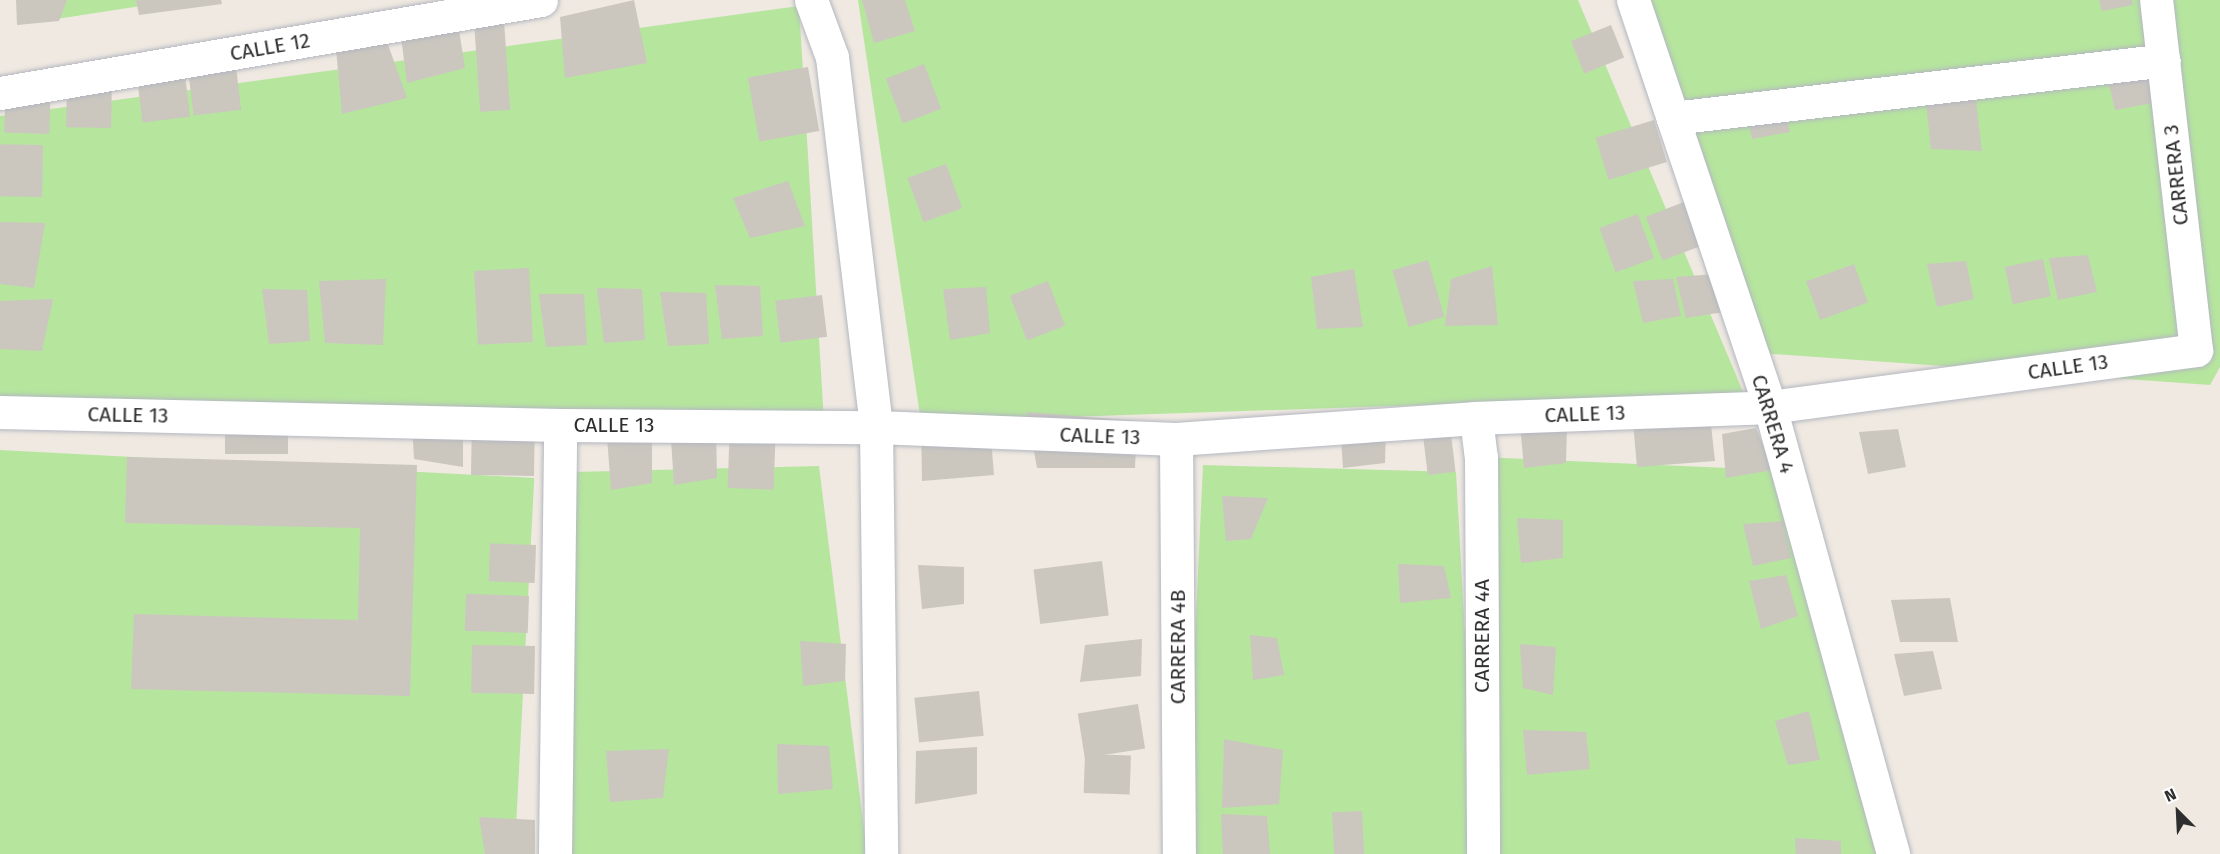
<!DOCTYPE html>
<html>
<head>
<meta charset="utf-8">
<style>
  body { margin:0 }
  #map { position:relative; width:2220px; height:854px; overflow:hidden; background:#efe9e1; font-family:"Fira Sans",sans-serif }
  div>[style] { position:absolute }
  .green>* { inset:0; background:#b6e59e; transform-origin:0 0 }
  .building>* { inset:0; background:#cbc7bf; transform-origin:0 0 }
  .roads { filter:drop-shadow(0 0 2px #b4b7c1) drop-shadow(0 0 2px #b4b7c1) }
  .minor>* { height:33px; margin:-16.5px; padding:0 16.5px; transform-origin:16.5px; border-radius:16.5px; background:#fff }
  span { translate:-50% -50%; white-space:nowrap; text-align:center; line-height:1.15; -webkit-text-stroke:4.5px #fff; paint-order:stroke }
  .street-label { font-size:21px; color:#2e2e2e }
  .north { position:absolute; left:2148px; top:782px; width:60px; height:60px; -webkit-text-stroke:4px #fff; paint-order:stroke; rotate:336deg; font-size:16px; font-weight:700; line-height:24px; text-align:center; color:#2e2e2e }
  .north::after { content:''; display:block; margin:auto; width:21px; height:27px; background:#2e2e2e; clip-path:polygon(50% 0,100% 100%,50% 72%,0 100%) }
</style>
</head>
<body>
<div id="map">
  <div class="green">
    <i style="clip-path:polygon(21px 0,180px 0,17px 25px)"></i>
    <i style="clip-path:polygon(858px 0,1578px 0,1744px 394px,921px 422px)"></i>
    <i style="clip-path:polygon(1635px 0,2220px 0,2220px 367px,2210px 385px,1759px 353px)"></i>
    <i style="clip-path:polygon(799px 6px,824px 422px,0 411px,0 116px)"></i>
    <i style="left:0;top:450px;width:535px;height:404px;rotate:3deg"></i>
    <i style="clip-path:polygon(1481px 457px,1773px 470px,1890px 854px,1483px 854px)"></i>
    <i style="clip-path:polygon(1203px 465px,1456px 472px,1477px 854px,1185px 854px)"></i>
    <i style="clip-path:polygon(819px 466px,867px 854px,559px 854px,574px 472px)"></i>
  </div>
  <div class="building">
    <i style="clip-path:polygon(16px 0,67px 0,59px 21px,17px 25px)"></i>
    <i style="clip-path:polygon(136px 0,221px 0,222px 4px,139px 15px)"></i>
    <i style="clip-path:polygon(634px 0,647px 63px,565px 78px,560px 17px)"></i>
    <i style="clip-path:polygon(862px 0,905px 0,915px 31px,874px 43px)"></i>
    <i style="clip-path:polygon(2099px 0,2132px 0,2133px 5px,2102px 11px)"></i>
    <i style="left:504px;top:21px;width:89px;height:30px;rotate:86deg"></i>
    <i style="clip-path:polygon(458px 24px,465px 68px,407px 83px,400px 29px)"></i>
    <i style="left:1611px;top:25px;width:35px;height:43px;rotate:68deg"></i>
    <i style="clip-path:polygon(385px 36px,407px 98px,342px 114px,336px 49px)"></i>
    <i style="left:924px;top:64px;width:48px;height:41px;rotate:69deg"></i>
    <i style="clip-path:polygon(2144px 66px,2153px 103px,2115px 110px,2105px 68px)"></i>
    <i style="left:236px;top:67px;width:43px;height:48px;rotate:83deg"></i>
    <i style="left:808px;top:67px;width:65px;height:61px;rotate:80deg"></i>
    <i style="left:185px;top:75px;width:42px;height:48px;rotate:83deg"></i>
    <i style="left:112px;top:76px;width:52px;height:45px;rotate:91deg"></i>
    <i style="left:51px;top:83px;width:51px;height:45px;rotate:92deg"></i>
    <i style="clip-path:polygon(1974px 83px,1982px 151px,1931px 149px,1924px 84px)"></i>
    <i style="clip-path:polygon(1782px 95px,1790px 132px,1752px 139px,1743px 97px)"></i>
    <i style="left:1654px;top:120px;width:44px;height:61px;rotate:73deg"></i>
    <i style="left:43px;top:145px;width:52px;height:43px;rotate:91deg"></i>
    <i style="left:946px;top:164px;width:47px;height:41px;rotate:70deg"></i>
    <i style="clip-path:polygon(788px 181px,805px 226px,750px 238px,733px 198px)"></i>
    <i style="left:1684px;top:202px;width:47px;height:41px;rotate:69deg"></i>
    <i style="left:1638px;top:214px;width:47px;height:41px;rotate:70deg"></i>
    <i style="clip-path:polygon(0 222px,45px 223px,34px 288px,0 284px)"></i>
    <i style="clip-path:polygon(2088px 255px,2097px 292px,2058px 300px,2049px 258px)"></i>
    <i style="left:2043px;top:259px;width:38px;height:39px;rotate:78deg"></i>
    <i style="left:1428px;top:260px;width:59px;height:37px;rotate:74deg"></i>
    <i style="clip-path:polygon(1966px 261px,1974px 299px,1937px 307px,1927px 264px)"></i>
    <i style="left:1854px;top:264px;width:41px;height:51px;rotate:70deg"></i>
    <i style="clip-path:polygon(1492px 266px,1498px 325px,1445px 326px,1451px 279px)"></i>
    <i style="left:529px;top:268px;width:74px;height:55px;rotate:87deg"></i>
    <i style="clip-path:polygon(1354px 269px,1363px 327px,1317px 329px,1311px 277px)"></i>
    <i style="clip-path:polygon(1715px 274px,1724px 312px,1686px 318px,1676px 277px)"></i>
    <i style="clip-path:polygon(386px 279px,383px 345px,325px 343px,319px 281px)"></i>
    <i style="clip-path:polygon(1673px 279px,1681px 316px,1643px 323px,1633px 281px)"></i>
    <i style="left:1048px;top:281px;width:48px;height:41px;rotate:69deg"></i>
    <i style="clip-path:polygon(715px 285px,760px 286px,763px 336px,722px 339px)"></i>
    <i style="clip-path:polygon(986px 287px,990px 333px,950px 340px,943px 289px)"></i>
    <i style="clip-path:polygon(597px 288px,642px 289px,645px 340px,604px 343px)"></i>
    <i style="clip-path:polygon(262px 289px,307px 290px,310px 341px,269px 344px)"></i>
    <i style="clip-path:polygon(660px 292px,706px 293px,709px 344px,668px 346px)"></i>
    <i style="clip-path:polygon(539px 294px,584px 294px,587px 345px,546px 347px)"></i>
    <i style="left:822px;top:295px;width:42px;height:47px;rotate:83deg"></i>
    <i style="clip-path:polygon(53px 299px,42px 351px,0 349px,0 301px)"></i>
    <i style="clip-path:polygon(1027px 412px,1137px 421px,1135px 468px,1037px 468px)"></i>
    <i style="left:288px;top:417px;width:37px;height:63px;rotate:90deg"></i>
    <i style="left:535px;top:417px;width:59px;height:63px;rotate:91deg"></i>
    <i style="left:730px;top:421px;width:46px;height:67px;rotate:2deg"></i>
    <i style="clip-path:polygon(412px 422px,463px 426px,463px 467px,414px 459px)"></i>
    <i style="clip-path:polygon(921px 422px,990px 426px,994px 475px,922px 481px)"></i>
    <i style="clip-path:polygon(606px 423px,652px 425px,652px 483px,611px 490px)"></i>
    <i style="clip-path:polygon(1633px 423px,1711px 425px,1715px 461px,1637px 467px)"></i>
    <i style="clip-path:polygon(1340px 424px,1386px 425px,1385px 463px,1343px 468px)"></i>
    <i style="clip-path:polygon(1520px 424px,1567px 426px,1566px 463px,1524px 468px)"></i>
    <i style="clip-path:polygon(670px 425px,716px 427px,717px 478px,674px 485px)"></i>
    <i style="left:1450px;top:426px;width:46px;height:28px;rotate:83deg"></i>
    <i style="clip-path:polygon(1756px 428px,1773px 470px,1726px 478px,1722px 434px)"></i>
    <i style="clip-path:polygon(1898px 429px,1906px 467px,1868px 474px,1859px 432px)"></i>
    <i style="clip-path:polygon(127px 457px,417px 465px,410px 696px,131px 689px,134px 614px,358px 620px,360px 528px,125px 523px)"></i>
    <i style="clip-path:polygon(1222px 496px,1268px 498px,1251px 539px,1226px 541px)"></i>
    <i style="clip-path:polygon(1517px 518px,1563px 520px,1563px 558px,1521px 563px)"></i>
    <i style="clip-path:polygon(1783px 521px,1791px 558px,1753px 566px,1743px 524px)"></i>
    <i style="left:536px;top:545px;width:38px;height:46px;rotate:92deg"></i>
    <i style="left:1102px;top:561px;width:55px;height:69px;rotate:83deg"></i>
    <i style="clip-path:polygon(1398px 564px,1444px 566px,1451px 598px,1400px 603px)"></i>
    <i style="clip-path:polygon(918px 565px,964px 567px,964px 604px,922px 609px)"></i>
    <i style="clip-path:polygon(1786px 575px,1798px 616px,1761px 629px,1749px 581px)"></i>
    <i style="left:529px;top:596px;width:37px;height:63px;rotate:92deg"></i>
    <i style="clip-path:polygon(1950px 598px,1958px 642px,1900px 642px,1891px 600px)"></i>
    <i style="clip-path:polygon(1250px 635px,1277px 638px,1284px 675px,1253px 680px)"></i>
    <i style="clip-path:polygon(1142px 639px,1141px 676px,1080px 682px,1085px 645px)"></i>
    <i style="clip-path:polygon(800px 641px,846px 644px,845px 681px,803px 686px)"></i>
    <i style="clip-path:polygon(1520px 644px,1556px 647px,1553px 695px,1523px 688px)"></i>
    <i style="left:535px;top:646px;width:48px;height:63px;rotate:91deg"></i>
    <i style="clip-path:polygon(1933px 651px,1942px 689px,1904px 696px,1894px 654px)"></i>
    <i style="left:979px;top:691px;width:45px;height:65px;rotate:84deg"></i>
    <i style="left:1138px;top:704px;width:45px;height:61px;rotate:81deg"></i>
    <i style="clip-path:polygon(1809px 711px,1820px 760px,1788px 765px,1775px 721px)"></i>
    <i style="clip-path:polygon(1523px 730px,1586px 732px,1590px 769px,1527px 775px)"></i>
    <i style="clip-path:polygon(1224px 739px,1283px 750px,1279px 804px,1222px 808px)"></i>
    <i style="clip-path:polygon(777px 744px,829px 746px,833px 789px,778px 794px)"></i>
    <i style="clip-path:polygon(977px 747px,977px 794px,915px 804px,916px 751px)"></i>
    <i style="clip-path:polygon(669px 749px,663px 798px,610px 802px,606px 751px)"></i>
    <i style="left:1085px;top:754px;width:46px;height:39px;rotate:2deg"></i>
    <i style="left:1362px;top:811px;width:43px;height:30px;rotate:87deg"></i>
    <i style="clip-path:polygon(1221px 814px,1267px 816px,1270px 854px,1223px 854px)"></i>
    <i style="clip-path:polygon(479px 817px,535px 820px,535px 854px,485px 854px)"></i>
    <i style="clip-path:polygon(1795px 838px,1841px 841px,1841px 854px,1796px 854px)"></i>
  </div>
  <div class="roads">
    <div class="minor">
      <i style="left:811px;top:0;width:61px;rotate:69.8deg"></i>
      <i style="left:832px;top:57px;width:373px;rotate:83.2deg"></i>
      <i style="left:876px;top:427px;width:427px;rotate:89.3deg"></i>
      <i style="left:1633px;top:0;width:429px;rotate:71.4deg"></i>
      <i style="left:1770px;top:407px;width:464px;rotate:74.6deg"></i>
      <i style="left:0;top:93px;width:549px;rotate:-9.75deg"></i>
      <i style="left:1673px;top:118px;width:494px;rotate:-6.7deg"></i>
      <i style="left:0;top:412px;width:560px;rotate:1.33deg"></i>
      <i style="left:560px;top:425px;width:316px;rotate:0.4deg"></i>
      <i style="left:876px;top:427px;width:300px;rotate:2.3deg"></i>
      <i style="left:1176px;top:439px;width:301px;rotate:-4deg"></i>
      <i style="left:1476px;top:418px;width:294px;rotate:-2.1deg"></i>
      <i style="left:1770px;top:407px;width:430px;rotate:-7.6deg"></i>
      <i style="left:2196px;top:350px;width:352px;rotate:-96.5deg"></i>
      <i style="left:1476px;top:418px;width:39px;rotate:83deg"></i>
      <i style="left:1481px;top:457px;width:397px;rotate:89.7deg"></i>
      <i style="left:1176px;top:439px;width:415px;rotate:89.6deg"></i>
      <i style="left:555px;top:854px;width:429px;rotate:-89.3deg"></i>
    </div>
  </div>
  <div class="street-label">
    <span style="left:270px;top:47px;rotate:-10deg">CALLE 12</span>
    <span style="left:2176px;top:175px;rotate:-96deg">CARRERA 3</span>
    <span style="left:2068px;top:367px;rotate:-8deg">CALLE 13</span>
    <span style="left:1585px;top:414px;rotate:-2deg">CALLE 13</span>
    <span style="left:128px;top:415px;rotate:1deg">CALLE 13</span>
    <span style="left:1773px;top:424px;rotate:73deg">CARRERA 4</span>
    <span style="left:614px;top:425px">CALLE 13</span>
    <span style="left:1100px;top:436px;rotate:2deg">CALLE 13</span>
    <span style="left:1482px;top:636px;rotate:-90deg">CARRERA 4A</span>
    <span style="left:1178px;top:647px;rotate:-90deg">CARRERA 4B</span>
  </div>
  <div class="north">N</div>
</div>
</body>
</html>
